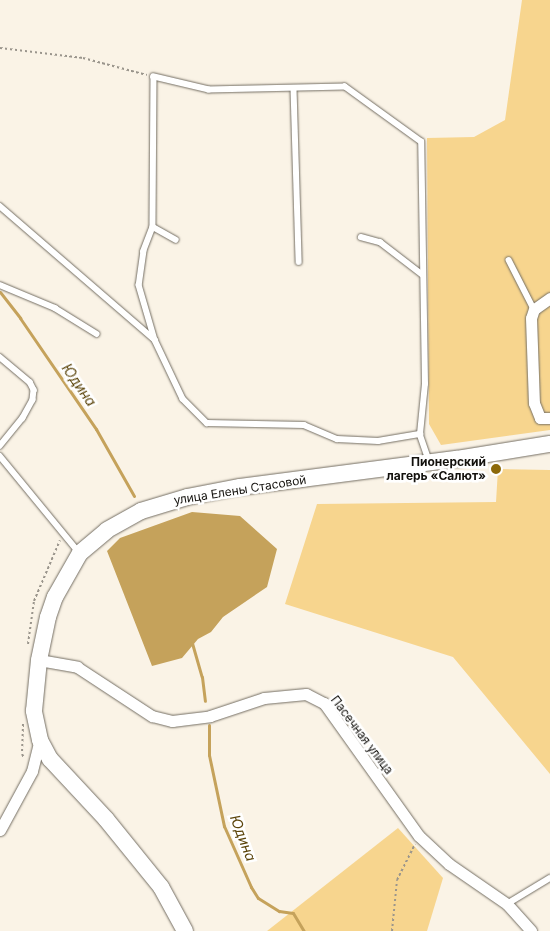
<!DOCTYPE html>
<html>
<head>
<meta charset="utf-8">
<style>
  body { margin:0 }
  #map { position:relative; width:550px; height:931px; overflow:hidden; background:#faf3e6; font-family:Inter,sans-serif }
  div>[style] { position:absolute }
  .green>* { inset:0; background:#f7d58e }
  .water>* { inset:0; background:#c5a25b }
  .stream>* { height:3px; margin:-1.5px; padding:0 1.5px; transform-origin:1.5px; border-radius:1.5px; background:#c5a25b }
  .path>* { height:2px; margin-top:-1px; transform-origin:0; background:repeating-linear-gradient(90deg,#9a958c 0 2.5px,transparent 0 5px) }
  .roads { filter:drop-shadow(0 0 1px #746e63) drop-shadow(0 0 1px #746e63) }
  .lane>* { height:5.5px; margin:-2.75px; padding:0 2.75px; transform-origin:2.75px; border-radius:2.75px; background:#fff }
  .street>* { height:11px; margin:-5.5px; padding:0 5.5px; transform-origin:5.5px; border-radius:5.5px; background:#fff }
  .secondary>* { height:16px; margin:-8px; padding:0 8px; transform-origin:8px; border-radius:8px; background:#fff }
  .dots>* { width:14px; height:14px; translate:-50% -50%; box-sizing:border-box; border:2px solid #fff; border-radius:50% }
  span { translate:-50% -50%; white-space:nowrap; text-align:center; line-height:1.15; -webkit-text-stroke:5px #fff; paint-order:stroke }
  .poi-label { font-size:12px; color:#13110d; font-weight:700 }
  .right { translate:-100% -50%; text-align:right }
  .street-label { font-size:12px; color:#13110d }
  .water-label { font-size:14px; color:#5c450b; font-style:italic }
</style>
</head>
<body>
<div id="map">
  <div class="green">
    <i style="clip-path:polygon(522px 0,550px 0,550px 430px,441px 445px,429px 424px,427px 138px,474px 137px,505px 120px)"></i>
    <i style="clip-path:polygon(498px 469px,550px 470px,550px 774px,453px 657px,285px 604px,317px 504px,496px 502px)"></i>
    <i style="clip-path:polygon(398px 828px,443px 878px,427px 931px,267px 931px)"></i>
  </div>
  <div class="water">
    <i style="clip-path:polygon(192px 512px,240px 516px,277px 549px,267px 587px,223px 617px,211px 632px,198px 639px,182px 658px,152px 666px,107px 551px,120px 538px)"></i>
  </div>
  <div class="stream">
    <i style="left:0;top:292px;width:33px;rotate:52deg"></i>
    <i style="left:20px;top:318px;width:135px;rotate:55.6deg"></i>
    <i style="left:96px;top:429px;width:77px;rotate:60.4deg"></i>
    <i style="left:192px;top:643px;width:35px;rotate:74deg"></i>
    <i style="left:202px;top:677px;width:24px;rotate:83deg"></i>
    <i style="left:209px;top:725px;width:30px;rotate:90deg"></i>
    <i style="left:209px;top:755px;width:73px;rotate:78.1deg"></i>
    <i style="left:224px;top:826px;width:67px;rotate:66.1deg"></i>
    <i style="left:251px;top:887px;width:13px;rotate:58deg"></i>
    <i style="left:258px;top:898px;width:25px;rotate:32deg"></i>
    <i style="left:279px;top:911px;width:14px;rotate:8deg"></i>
    <i style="left:293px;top:913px;width:21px;rotate:59deg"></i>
  </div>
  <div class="path">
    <i style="left:0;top:48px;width:84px;rotate:6.9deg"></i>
    <i style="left:83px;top:58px;width:66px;rotate:14.9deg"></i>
    <i style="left:28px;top:644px;width:43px;rotate:-82.1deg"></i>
    <i style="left:34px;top:601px;width:66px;rotate:-66.9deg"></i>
    <i style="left:23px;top:724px;width:30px;rotate:92deg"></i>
    <i style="left:22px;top:754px;width:4px;rotate:63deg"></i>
    <i style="left:392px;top:931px;width:51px;rotate:-84.4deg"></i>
    <i style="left:397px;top:880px;width:40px;rotate:-63.4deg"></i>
  </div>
  <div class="roads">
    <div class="lane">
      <i style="left:294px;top:89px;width:173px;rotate:88.3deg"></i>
      <i style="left:0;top:206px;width:205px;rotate:40.8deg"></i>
      <i style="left:153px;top:227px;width:26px;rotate:29deg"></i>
      <i style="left:361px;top:237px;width:20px;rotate:15deg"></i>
      <i style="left:380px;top:242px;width:54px;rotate:37.5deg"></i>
      <i style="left:509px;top:260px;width:55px;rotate:63deg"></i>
      <i style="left:0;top:285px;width:60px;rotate:22.7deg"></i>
      <i style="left:55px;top:308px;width:49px;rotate:31.8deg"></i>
      <i style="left:0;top:357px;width:39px;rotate:40deg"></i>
      <i style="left:30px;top:382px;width:9px;rotate:63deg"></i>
      <i style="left:34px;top:390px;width:10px;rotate:96deg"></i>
      <i style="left:33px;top:400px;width:21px;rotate:119deg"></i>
      <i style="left:23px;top:418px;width:36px;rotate:129deg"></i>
      <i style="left:420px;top:434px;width:50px;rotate:-84.3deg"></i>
      <i style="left:425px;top:384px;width:242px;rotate:-90.9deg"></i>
      <i style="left:421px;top:142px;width:94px;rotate:-144.1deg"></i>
      <i style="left:345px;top:87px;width:136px;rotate:178.7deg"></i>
      <i style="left:209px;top:90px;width:57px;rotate:-166.7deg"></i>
      <i style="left:154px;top:77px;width:150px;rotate:90.4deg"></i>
      <i style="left:153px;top:227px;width:26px;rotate:111deg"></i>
      <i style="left:144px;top:251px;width:34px;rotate:98deg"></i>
      <i style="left:139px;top:285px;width:57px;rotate:73.8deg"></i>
      <i style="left:155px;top:340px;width:65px;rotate:64.6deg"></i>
      <i style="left:183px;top:399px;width:34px;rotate:45deg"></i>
      <i style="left:207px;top:423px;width:97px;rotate:1.2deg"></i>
      <i style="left:304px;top:425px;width:36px;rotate:23deg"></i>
      <i style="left:337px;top:439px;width:41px;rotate:2.8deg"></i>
      <i style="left:378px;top:441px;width:43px;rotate:-9.5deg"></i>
      <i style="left:420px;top:434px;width:28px;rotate:71deg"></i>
      <i style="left:0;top:456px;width:123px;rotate:50.6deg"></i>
      <i style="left:507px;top:904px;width:50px;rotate:-31.2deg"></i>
    </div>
    <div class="street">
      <i style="left:550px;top:298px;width:19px;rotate:145deg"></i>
      <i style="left:534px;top:309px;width:9px;rotate:108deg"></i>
      <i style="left:531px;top:318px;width:85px;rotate:88deg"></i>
      <i style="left:534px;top:403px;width:16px;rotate:68deg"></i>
      <i style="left:540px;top:418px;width:10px"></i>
      <i style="left:39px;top:660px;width:39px;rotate:10deg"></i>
      <i style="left:77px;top:667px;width:90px;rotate:33.2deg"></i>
      <i style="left:152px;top:716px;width:21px;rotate:14deg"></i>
      <i style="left:172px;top:721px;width:38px;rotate:-7deg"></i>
      <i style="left:210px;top:716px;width:57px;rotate:-18.4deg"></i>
      <i style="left:264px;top:698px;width:42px;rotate:-5.4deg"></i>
      <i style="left:306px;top:694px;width:20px;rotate:27deg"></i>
      <i style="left:324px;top:703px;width:163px;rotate:54.5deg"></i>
      <i style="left:419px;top:836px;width:41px;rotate:43deg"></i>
      <i style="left:449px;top:864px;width:70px;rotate:34.6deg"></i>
      <i style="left:507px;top:904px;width:36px;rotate:48deg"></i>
      <i style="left:0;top:830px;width:67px;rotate:-61.5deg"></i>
      <i style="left:32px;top:771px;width:32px;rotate:-76deg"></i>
    </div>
    <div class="secondary">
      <i style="left:185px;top:931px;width:50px;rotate:-118.6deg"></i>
      <i style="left:161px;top:887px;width:87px;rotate:-129deg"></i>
      <i style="left:106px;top:819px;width:82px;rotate:-133deg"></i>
      <i style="left:50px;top:759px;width:21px;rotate:-118deg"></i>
      <i style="left:40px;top:740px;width:30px;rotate:-102deg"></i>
      <i style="left:34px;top:711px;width:51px;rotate:-84.4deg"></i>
      <i style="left:39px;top:660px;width:44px;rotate:-78.2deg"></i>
      <i style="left:48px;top:617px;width:21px;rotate:-71deg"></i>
      <i style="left:55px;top:597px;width:51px;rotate:-60.4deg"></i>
      <i style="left:80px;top:553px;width:35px;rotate:-40deg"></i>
      <i style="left:107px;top:530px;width:39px;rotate:-29deg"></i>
      <i style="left:141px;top:511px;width:48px;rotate:-16.9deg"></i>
      <i style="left:187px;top:497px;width:54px;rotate:-10.7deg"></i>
      <i style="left:240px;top:487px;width:219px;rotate:-7.4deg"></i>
      <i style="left:457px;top:459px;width:94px;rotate:-9.2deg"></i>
    </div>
  </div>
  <div class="dots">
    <i style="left:496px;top:469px;background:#8c690a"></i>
  </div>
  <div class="poi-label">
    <span class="right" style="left:486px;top:469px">Пионерский<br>лагерь «Салют»</span>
  </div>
  <div class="street-label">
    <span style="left:240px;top:490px;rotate:-9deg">улица Елены Стасовой</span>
    <span style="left:362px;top:735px;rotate:53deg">Пасечная улица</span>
  </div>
  <div class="water-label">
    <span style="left:79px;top:385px;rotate:55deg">Юдина</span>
    <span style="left:243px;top:838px;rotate:69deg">Юдина</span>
  </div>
</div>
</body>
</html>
